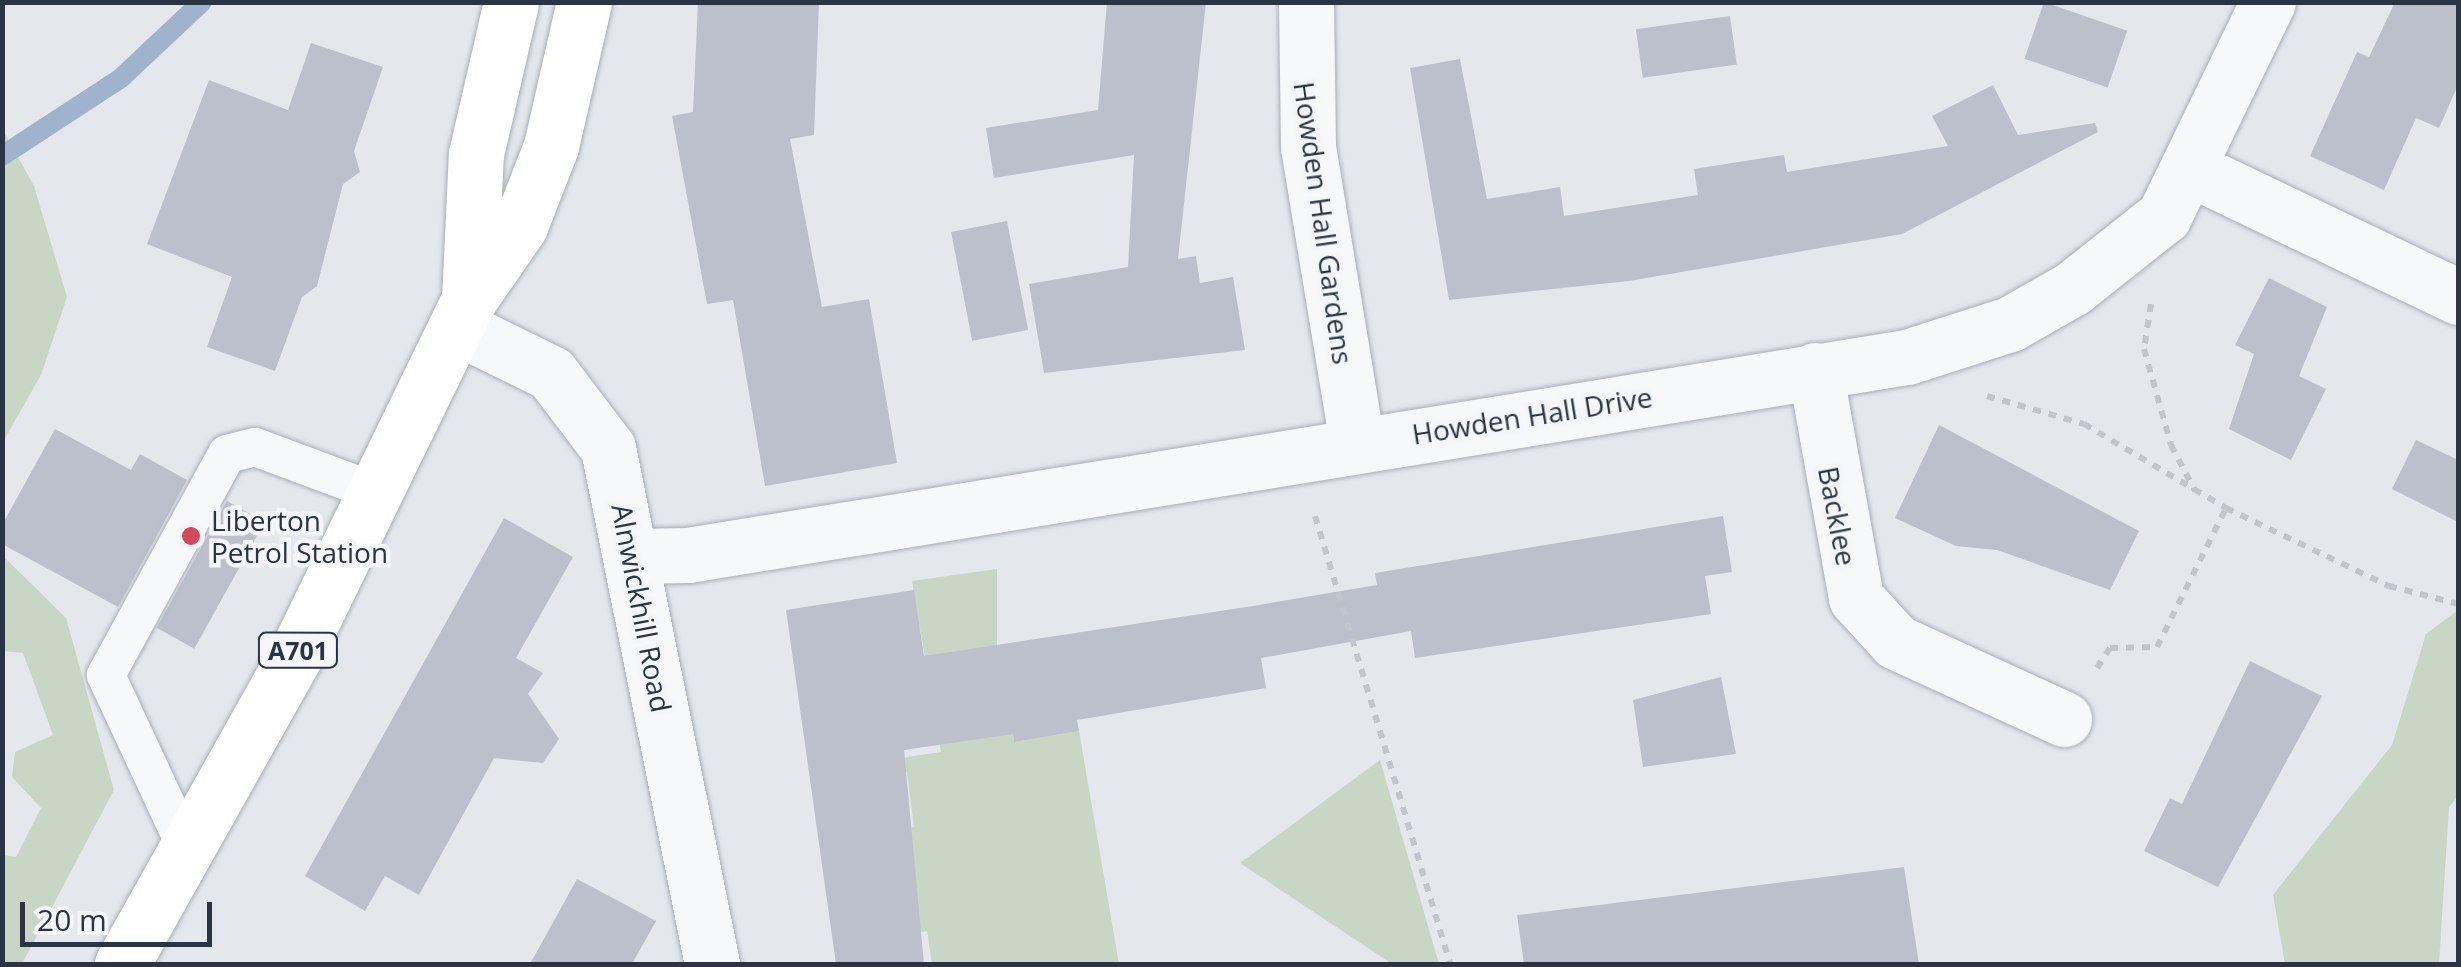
<!DOCTYPE html>
<html>
<head>
<meta charset="utf-8">
<style>
  body { margin:0 }
  #map { position:relative; width:2461px; height:967px; overflow:hidden; background:#e4e7ec; font-family:"Open Sans",sans-serif }
  div>[style] { position:absolute }
  .green>* { inset:0; background:#c9d6c5 }
  .stream>* { height:20px; margin:-10px; padding:0 10px; transform-origin:10px; border-radius:10px; background:#9fb4cc }
  .building>* { inset:0; background:#bbc0ca; transform-origin:0 0 }
  .path>* { height:6px; margin-top:-3px; transform-origin:0; background:repeating-linear-gradient(90deg,#c2c5cb 0 8px,transparent 0 16px) }
  .roads { filter:drop-shadow(0 0 2px #a9aeb7) drop-shadow(0 0 2px #a9aeb7) }
  .service>* { height:38px; margin:-19px; padding:0 19px; transform-origin:19px; border-radius:19px; background:#f7f8fa }
  .minor>* { height:55px; margin:-27.5px; padding:0 27.5px; transform-origin:27.5px; border-radius:27.5px; background:#f7f8fa }
  .tertiary>* { height:55px; margin:-27.5px; padding:0 27.5px; transform-origin:27.5px; border-radius:27.5px; background:#f7f8fa }
  .primary>* { height:55px; margin:-27.5px; padding:0 27.5px; transform-origin:27.5px; border-radius:27.5px; background:#fff }
  .dots>* { width:28px; height:28px; translate:-50% -50%; box-sizing:border-box; border:5px solid #f4f6f9; border-radius:50% }
  span { translate:-50% -50%; white-space:nowrap; text-align:center; line-height:1.15; -webkit-text-stroke:9px #f4f6f9; paint-order:stroke }
  .shield-label span { padding:2px 8px; background:#f4f6f9; border:2px solid; border-radius:8px; -webkit-text-stroke-width:0 }
  .shield-label { font-size:25px; color:#2b3445; font-weight:700 }
  .street-label { font-size:28px; color:#2b3445 }
  .poi-label { font-size:28px; color:#2b3445 }
  .left { translate:0 -50%; text-align:left }
  .frame { position:absolute; inset:0; border:5px solid #2b3445; pointer-events:none }
  .scale { position:absolute; left:20px; top:902px; width:192px; height:45px; box-sizing:border-box; border:5px solid #2b3445; border-top:0; padding-left:12px; font-size:30px; line-height:35px; white-space:nowrap; color:#2b3445; -webkit-text-stroke:8px #f4f6f9; paint-order:stroke }
</style>
</head>
<body>
<div id="map">
  <div class="green">
    <i style="clip-path:polygon(3px 130px,34px 186px,67px 297px,41px 375px,3px 442px)"></i>
    <i style="clip-path:polygon(3px 556px,66px 618px,114px 790px,22px 964px,3px 964px,3px 855px,16px 857px,41px 808px,12px 777px,15px 752px,53px 735px,23px 653px,3px 651px)"></i>
    <i style="clip-path:polygon(997px 569px,997px 643px,1014px 742px,1079px 731px,1119px 964px,932px 964px,927px 931px,884px 937px,906px 829px,914px 827px,907px 772px,864px 777px,862px 764px,941px 752px,912px 581px)"></i>
    <i style="clip-path:polygon(2458px 610px,2458px 796px,2449px 807px,2439px 964px,2285px 964px,2273px 895px,2392px 745px,2426px 634px)"></i>
    <i style="clip-path:polygon(1380px 760px,1439px 964px,1392px 964px,1240px 863px)"></i>
  </div>
  <div class="stream">
    <i style="left:2px;top:156px;width:142px;rotate:-33.2deg"></i>
    <i style="left:121px;top:78px;width:111px;rotate:-43.2deg"></i>
  </div>
  <div class="building">
    <i style="clip-path:polygon(698px 2px,819px 2px,814px 135px,790px 139px,822px 307px,869px 299px,897px 463px,765px 486px,733px 300px,707px 304px,672px 116px,693px 112px)"></i>
    <i style="clip-path:polygon(1107px 2px,1206px 2px,1178px 259px,1196px 256px,1200px 283px,1233px 277px,1245px 350px,1044px 373px,1029px 284px,1128px 267px,1134px 155px,994px 178px,986px 128px,1098px 110px)"></i>
    <i style="left:2044px;top:2px;width:88px;height:60px;rotate:19deg"></i>
    <i style="clip-path:polygon(2395px 2px,2458px 2px,2458px 85px,2439px 128px,2416px 118px,2384px 190px,2310px 156px,2357px 52px,2369px 57px)"></i>
    <i style="left:1730px;top:16px;width:49px;height:95px;rotate:82deg"></i>
    <i style="clip-path:polygon(311px 43px,383px 67px,354px 151px,360px 172px,343px 184px,317px 286px,302px 297px,275px 371px,207px 347px,232px 277px,147px 244px,209px 80px,288px 110px)"></i>
    <i style="clip-path:polygon(1460px 59px,1487px 199px,1560px 187px,1564px 216px,1698px 195px,1694px 169px,1784px 155px,1787px 172px,1948px 146px,1932px 116px,1993px 85px,2018px 135px,2095px 123px,2098px 132px,1902px 234px,1629px 281px,1449px 300px,1410px 68px)"></i>
    <i style="left:1007px;top:221px;width:111px;height:57px;rotate:79deg"></i>
    <i style="clip-path:polygon(2269px 278px,2327px 307px,2299px 376px,2326px 389px,2291px 460px,2229px 429px,2254px 354px,2235px 345px)"></i>
    <i style="clip-path:polygon(1939px 425px,2139px 531px,2110px 590px,1997px 550px,1956px 546px,1895px 518px)"></i>
    <i style="clip-path:polygon(55px 429px,131px 470px,140px 454px,187px 480px,118px 607px,2px 544px,2px 525px)"></i>
    <i style="clip-path:polygon(2416px 440px,2458px 460px,2458px 522px,2392px 489px)"></i>
    <i style="left:227px;top:501px;width:43px;height:145px;rotate:29deg"></i>
    <i style="clip-path:polygon(1723px 516px,1732px 572px,1705px 576px,1711px 614px,1415px 658px,1411px 631px,1261px 658px,1266px 688px,1077px 720px,1079px 731px,1014px 742px,1013px 734px,904px 750px,924px 964px,836px 964px,786px 610px,914px 590px,924px 656px,1253px 606px,1377px 585px,1375px 573px)"></i>
    <i style="clip-path:polygon(504px 518px,573px 557px,516px 658px,543px 673px,528px 694px,559px 739px,543px 763px,494px 758px,419px 895px,385px 876px,365px 911px,305px 876px)"></i>
    <i style="clip-path:polygon(2250px 661px,2322px 696px,2218px 887px,2144px 851px,2170px 798px,2182px 804px)"></i>
    <i style="clip-path:polygon(1721px 677px,1736px 754px,1643px 767px,1633px 700px)"></i>
    <i style="clip-path:polygon(1904px 867px,1919px 964px,1524px 964px,1517px 915px)"></i>
    <i style="clip-path:polygon(577px 879px,656px 921px,632px 964px,530px 964px)"></i>
  </div>
  <div class="path">
    <i style="left:2151px;top:304px;width:46px;rotate:98.8deg"></i>
    <i style="left:2144px;top:349px;width:100px;rotate:74.3deg"></i>
    <i style="left:2171px;top:445px;width:52px;rotate:62.4deg"></i>
    <i style="left:1987px;top:396px;width:101px;rotate:16.1deg"></i>
    <i style="left:2084px;top:424px;width:165px;rotate:30.6deg"></i>
    <i style="left:2226px;top:508px;width:181px;rotate:25.6deg"></i>
    <i style="left:2389px;top:586px;width:71px;rotate:14.6deg"></i>
    <i style="left:1315px;top:516px;width:468px;rotate:73.2deg"></i>
    <i style="left:2097px;top:668px;width:24px;rotate:-57deg"></i>
    <i style="left:2110px;top:648px;width:47px;rotate:-1.2deg"></i>
    <i style="left:2157px;top:647px;width:155px;rotate:-63.6deg"></i>
  </div>
  <div class="roads">
    <div class="service">
      <i style="left:187px;top:849px;width:192px;rotate:-115deg"></i>
      <i style="left:106px;top:675px;width:252px;rotate:-61.3deg"></i>
      <i style="left:227px;top:454px;width:29px;rotate:-14deg"></i>
      <i style="left:255px;top:447px;width:132px;rotate:20.4deg"></i>
    </div>
    <div class="minor">
      <i style="left:1306px;top:2px;width:145px;rotate:89.2deg"></i>
      <i style="left:1308px;top:147px;width:300px;rotate:80.6deg"></i>
      <i style="left:2193px;top:170px;width:294px;rotate:25.6deg"></i>
      <i style="left:1815px;top:370px;width:232px;rotate:79.8deg"></i>
      <i style="left:1856px;top:598px;width:59px;rotate:47.7deg"></i>
      <i style="left:1896px;top:642px;width:185px;rotate:24.6deg"></i>
      <i style="left:630px;top:556px;width:58px;rotate:-1deg"></i>
      <i style="left:688px;top:555px;width:1235px;rotate:-9.23deg"></i>
      <i style="left:1907px;top:357px;width:108px;rotate:-17.8deg"></i>
      <i style="left:2010px;top:324px;width:73px;rotate:-29.7deg"></i>
      <i style="left:2073px;top:288px;width:116px;rotate:-38.4deg"></i>
      <i style="left:2164px;top:216px;width:238px;rotate:-64.1deg"></i>
    </div>
    <div class="tertiary">
      <i style="left:457px;top:327px;width:105px;rotate:26.1deg"></i>
      <i style="left:551px;top:373px;width:94px;rotate:52.8deg"></i>
      <i style="left:608px;top:448px;width:526px;rotate:78.6deg"></i>
    </div>
    <div class="primary">
      <i style="left:469px;top:300px;width:146px;rotate:-87.3deg"></i>
      <i style="left:476px;top:154px;width:156px;rotate:-77deg"></i>
      <i style="left:122px;top:964px;width:358px;rotate:-60.7deg"></i>
      <i style="left:297px;top:652px;width:392px;rotate:-64deg"></i>
      <i style="left:469px;top:300px;width:90px;rotate:-55.4deg"></i>
      <i style="left:520px;top:226px;width:86px;rotate:-68.8deg"></i>
      <i style="left:551px;top:146px;width:148px;rotate:-77.1deg"></i>
    </div>
  </div>
  <div class="dots">
    <i style="left:191px;top:536px;background:#d1495b"></i>
  </div>
  <div class="shield-label">
    <span style="left:298px;top:650px">A701</span>
  </div>
  <div class="street-label">
    <span style="left:1324px;top:223px;rotate:82deg">Howden Hall Gardens</span>
    <span style="left:1532px;top:415px;rotate:-9deg">Howden Hall Drive</span>
    <span style="left:1838px;top:516px;rotate:79deg">Backlee</span>
    <span style="left:642px;top:608px;rotate:79deg">Alnwickhill Road</span>
  </div>
  <div class="poi-label">
    <span class="left" style="left:211px;top:536px">Liberton<br>Petrol Station</span>
  </div>
  <div class="frame"></div>
  <div class="scale">20 m</div>
</div>
</body>
</html>
